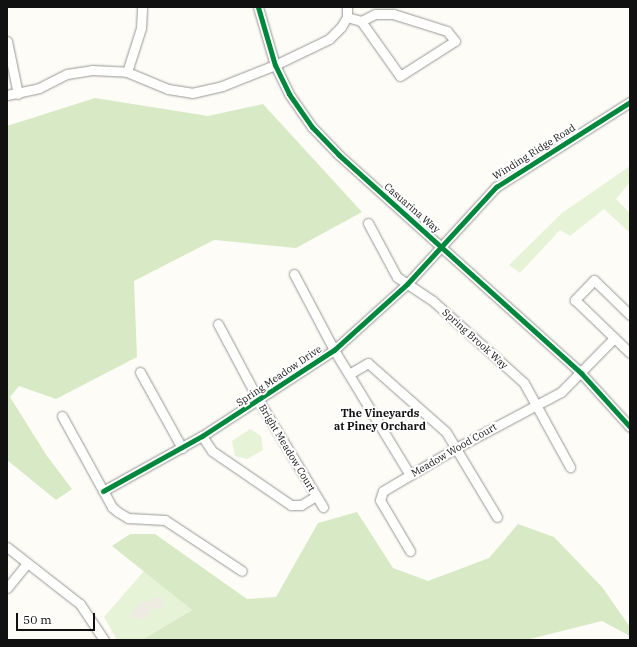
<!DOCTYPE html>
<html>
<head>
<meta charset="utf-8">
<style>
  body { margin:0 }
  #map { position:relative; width:637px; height:647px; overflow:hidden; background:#fdfcf7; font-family:"IBM Plex Serif",serif }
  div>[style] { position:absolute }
  .green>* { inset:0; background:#e7f3d7 }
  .forest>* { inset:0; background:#d8eac5 }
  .plaza>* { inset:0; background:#edebe2 }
  .roads { filter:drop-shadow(0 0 1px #979795) drop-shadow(0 0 1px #979795) }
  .street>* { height:9px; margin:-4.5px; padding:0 4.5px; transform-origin:4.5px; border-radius:4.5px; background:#fffffe }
  .cycleway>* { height:5px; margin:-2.5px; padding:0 2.5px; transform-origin:2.5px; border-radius:2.5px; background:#00873e }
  span { translate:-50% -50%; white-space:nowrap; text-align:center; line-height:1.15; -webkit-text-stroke:4px #fff; paint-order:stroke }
  .street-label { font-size:10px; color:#111 }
  .neighbourhood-label { font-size:11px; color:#111; font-weight:700 }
  .frame { position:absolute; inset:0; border:8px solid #111; pointer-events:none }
  .scale { position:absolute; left:16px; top:613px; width:79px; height:18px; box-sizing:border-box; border:2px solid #111; border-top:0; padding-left:5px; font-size:12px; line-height:14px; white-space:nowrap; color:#111; -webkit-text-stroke:3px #fff; paint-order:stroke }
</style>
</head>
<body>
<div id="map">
  <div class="green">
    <i style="clip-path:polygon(630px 166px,630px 182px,616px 199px,630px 213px,630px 233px,604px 209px,570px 236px,560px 230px,520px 273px,509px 265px,562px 213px)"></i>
    <i style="clip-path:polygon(250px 429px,261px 436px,263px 450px,247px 459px,235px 456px,232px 441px)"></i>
    <i style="clip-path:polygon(144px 571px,192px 610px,142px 640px,117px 640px,104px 617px)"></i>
  </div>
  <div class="forest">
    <i style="clip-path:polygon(95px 98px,208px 116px,263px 104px,362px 212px,296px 248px,214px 240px,134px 281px,137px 357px,56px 399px,19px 386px,10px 397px,47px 456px,72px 489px,56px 500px,7px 460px,7px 126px)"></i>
    <i style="clip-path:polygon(357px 512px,393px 568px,428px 581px,489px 558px,518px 524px,554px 537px,602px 587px,630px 627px,630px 636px,602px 621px,530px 639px,142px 640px,192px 610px,112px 546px,130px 534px,155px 534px,247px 599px,276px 597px,318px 523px)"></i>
  </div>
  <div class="plaza">
    <i style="clip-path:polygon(158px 596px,161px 597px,163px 604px,161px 609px,153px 609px,144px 619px,133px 619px,130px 615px,141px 602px,150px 601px)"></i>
  </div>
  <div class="roads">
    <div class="street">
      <i style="left:258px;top:7px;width:60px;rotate:73.7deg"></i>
      <i style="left:275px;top:65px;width:32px;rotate:64deg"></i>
      <i style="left:289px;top:94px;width:40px;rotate:55.1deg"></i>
      <i style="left:312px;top:127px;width:39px;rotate:46deg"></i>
      <i style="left:339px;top:155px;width:326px;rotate:42deg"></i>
      <i style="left:581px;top:373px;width:73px;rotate:47.8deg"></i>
      <i style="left:347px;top:17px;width:15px;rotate:16deg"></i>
      <i style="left:361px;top:21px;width:67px;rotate:54.7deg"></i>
      <i style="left:400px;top:76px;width:65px;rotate:-32.5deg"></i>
      <i style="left:455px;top:41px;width:13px;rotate:-129deg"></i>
      <i style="left:447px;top:31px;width:57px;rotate:-162.5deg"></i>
      <i style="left:393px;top:14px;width:18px;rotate:180deg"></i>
      <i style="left:375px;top:14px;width:16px;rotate:153deg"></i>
      <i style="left:7px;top:41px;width:54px;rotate:78.3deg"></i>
      <i style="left:127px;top:72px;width:46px;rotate:-72.3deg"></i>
      <i style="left:141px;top:28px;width:21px;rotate:-87deg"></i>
      <i style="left:7px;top:95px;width:33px;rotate:-12deg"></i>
      <i style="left:39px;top:88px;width:31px;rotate:-27deg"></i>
      <i style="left:67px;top:74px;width:25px;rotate:-9deg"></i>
      <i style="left:92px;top:70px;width:35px;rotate:3deg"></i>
      <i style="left:127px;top:72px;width:44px;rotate:22.5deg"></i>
      <i style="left:168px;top:89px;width:24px;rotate:9deg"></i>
      <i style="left:192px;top:93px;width:31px;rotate:-13deg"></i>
      <i style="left:222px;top:86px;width:57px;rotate:-21.6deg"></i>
      <i style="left:275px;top:65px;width:60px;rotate:-25.7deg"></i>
      <i style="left:329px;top:39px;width:17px;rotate:-45deg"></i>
      <i style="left:341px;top:27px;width:12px;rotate:-59deg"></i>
      <i style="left:347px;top:17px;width:10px;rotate:-90deg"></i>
      <i style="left:368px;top:223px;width:61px;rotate:61.8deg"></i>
      <i style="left:397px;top:277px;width:43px;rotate:33.7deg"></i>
      <i style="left:433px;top:301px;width:122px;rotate:42deg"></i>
      <i style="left:524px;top:383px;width:96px;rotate:61.3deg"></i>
      <i style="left:294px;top:274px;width:86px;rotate:62.2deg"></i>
      <i style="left:334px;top:350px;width:146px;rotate:58.7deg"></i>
      <i style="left:630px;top:315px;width:50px;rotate:-135.8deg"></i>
      <i style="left:594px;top:280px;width:28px;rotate:134deg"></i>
      <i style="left:575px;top:300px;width:76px;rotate:43.9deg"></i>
      <i style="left:218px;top:324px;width:87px;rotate:62deg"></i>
      <i style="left:259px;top:401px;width:124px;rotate:58.9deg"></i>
      <i style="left:140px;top:372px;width:87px;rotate:61.1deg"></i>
      <i style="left:349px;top:374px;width:22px;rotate:-30deg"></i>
      <i style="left:368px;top:363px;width:104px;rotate:41.5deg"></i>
      <i style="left:446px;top:432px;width:99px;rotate:59deg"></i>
      <i style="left:62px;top:416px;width:104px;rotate:61.2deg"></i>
      <i style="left:112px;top:507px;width:8px;rotate:40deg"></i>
      <i style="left:118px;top:512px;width:12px;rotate:31deg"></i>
      <i style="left:128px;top:518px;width:37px;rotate:3deg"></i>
      <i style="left:165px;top:520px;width:92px;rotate:33.5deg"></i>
      <i style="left:202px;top:436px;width:18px;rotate:56deg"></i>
      <i style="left:212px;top:451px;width:96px;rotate:34.4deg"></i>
      <i style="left:291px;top:505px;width:10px"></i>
      <i style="left:301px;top:505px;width:17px;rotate:-31deg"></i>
      <i style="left:103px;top:491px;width:113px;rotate:-29.1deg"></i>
      <i style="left:202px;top:436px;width:158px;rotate:-33.1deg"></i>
      <i style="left:334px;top:350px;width:98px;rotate:-42.1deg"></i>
      <i style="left:407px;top:284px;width:132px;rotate:-47.5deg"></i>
      <i style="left:496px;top:187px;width:159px;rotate:-32.4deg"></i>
      <i style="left:7px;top:547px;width:93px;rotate:38deg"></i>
      <i style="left:80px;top:604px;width:43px;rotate:56.3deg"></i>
      <i style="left:410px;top:551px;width:59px;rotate:-120.5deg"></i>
      <i style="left:380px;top:500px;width:9px;rotate:-72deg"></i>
      <i style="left:383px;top:491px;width:85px;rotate:-30.5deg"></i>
      <i style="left:456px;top:448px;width:119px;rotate:-28.1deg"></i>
      <i style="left:561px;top:392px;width:76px;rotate:-45.5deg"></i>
      <i style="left:7px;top:588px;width:32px;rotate:-51deg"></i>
    </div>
  </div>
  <div class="cycleway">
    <i style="left:258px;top:7px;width:60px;rotate:73.7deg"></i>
    <i style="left:275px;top:65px;width:32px;rotate:64deg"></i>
    <i style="left:289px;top:94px;width:40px;rotate:55.1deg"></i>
    <i style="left:312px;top:127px;width:39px;rotate:46deg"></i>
    <i style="left:339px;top:155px;width:326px;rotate:42deg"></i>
    <i style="left:581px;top:373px;width:73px;rotate:47.8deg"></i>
    <i style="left:103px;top:491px;width:113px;rotate:-29.1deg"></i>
    <i style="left:202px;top:436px;width:158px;rotate:-33.1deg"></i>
    <i style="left:334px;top:350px;width:98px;rotate:-42.1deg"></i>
    <i style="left:407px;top:284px;width:132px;rotate:-47.5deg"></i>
    <i style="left:496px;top:187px;width:159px;rotate:-32.4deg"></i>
  </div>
  <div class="street-label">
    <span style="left:534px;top:152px;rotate:-32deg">Winding Ridge Road</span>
    <span style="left:412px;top:208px;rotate:41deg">Casuarina Way</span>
    <span style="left:475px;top:339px;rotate:42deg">Spring Brook Way</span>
    <span style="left:279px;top:376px;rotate:-34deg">Spring Meadow Drive</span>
    <span style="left:287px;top:448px;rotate:59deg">Bright Meadow Court</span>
    <span style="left:454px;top:450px;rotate:-30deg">Meadow Wood Court</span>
  </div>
  <div class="neighbourhood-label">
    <span style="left:380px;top:420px">The Vineyards<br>at Piney Orchard</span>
  </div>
  <div class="frame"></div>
  <div class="scale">50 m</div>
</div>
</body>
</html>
